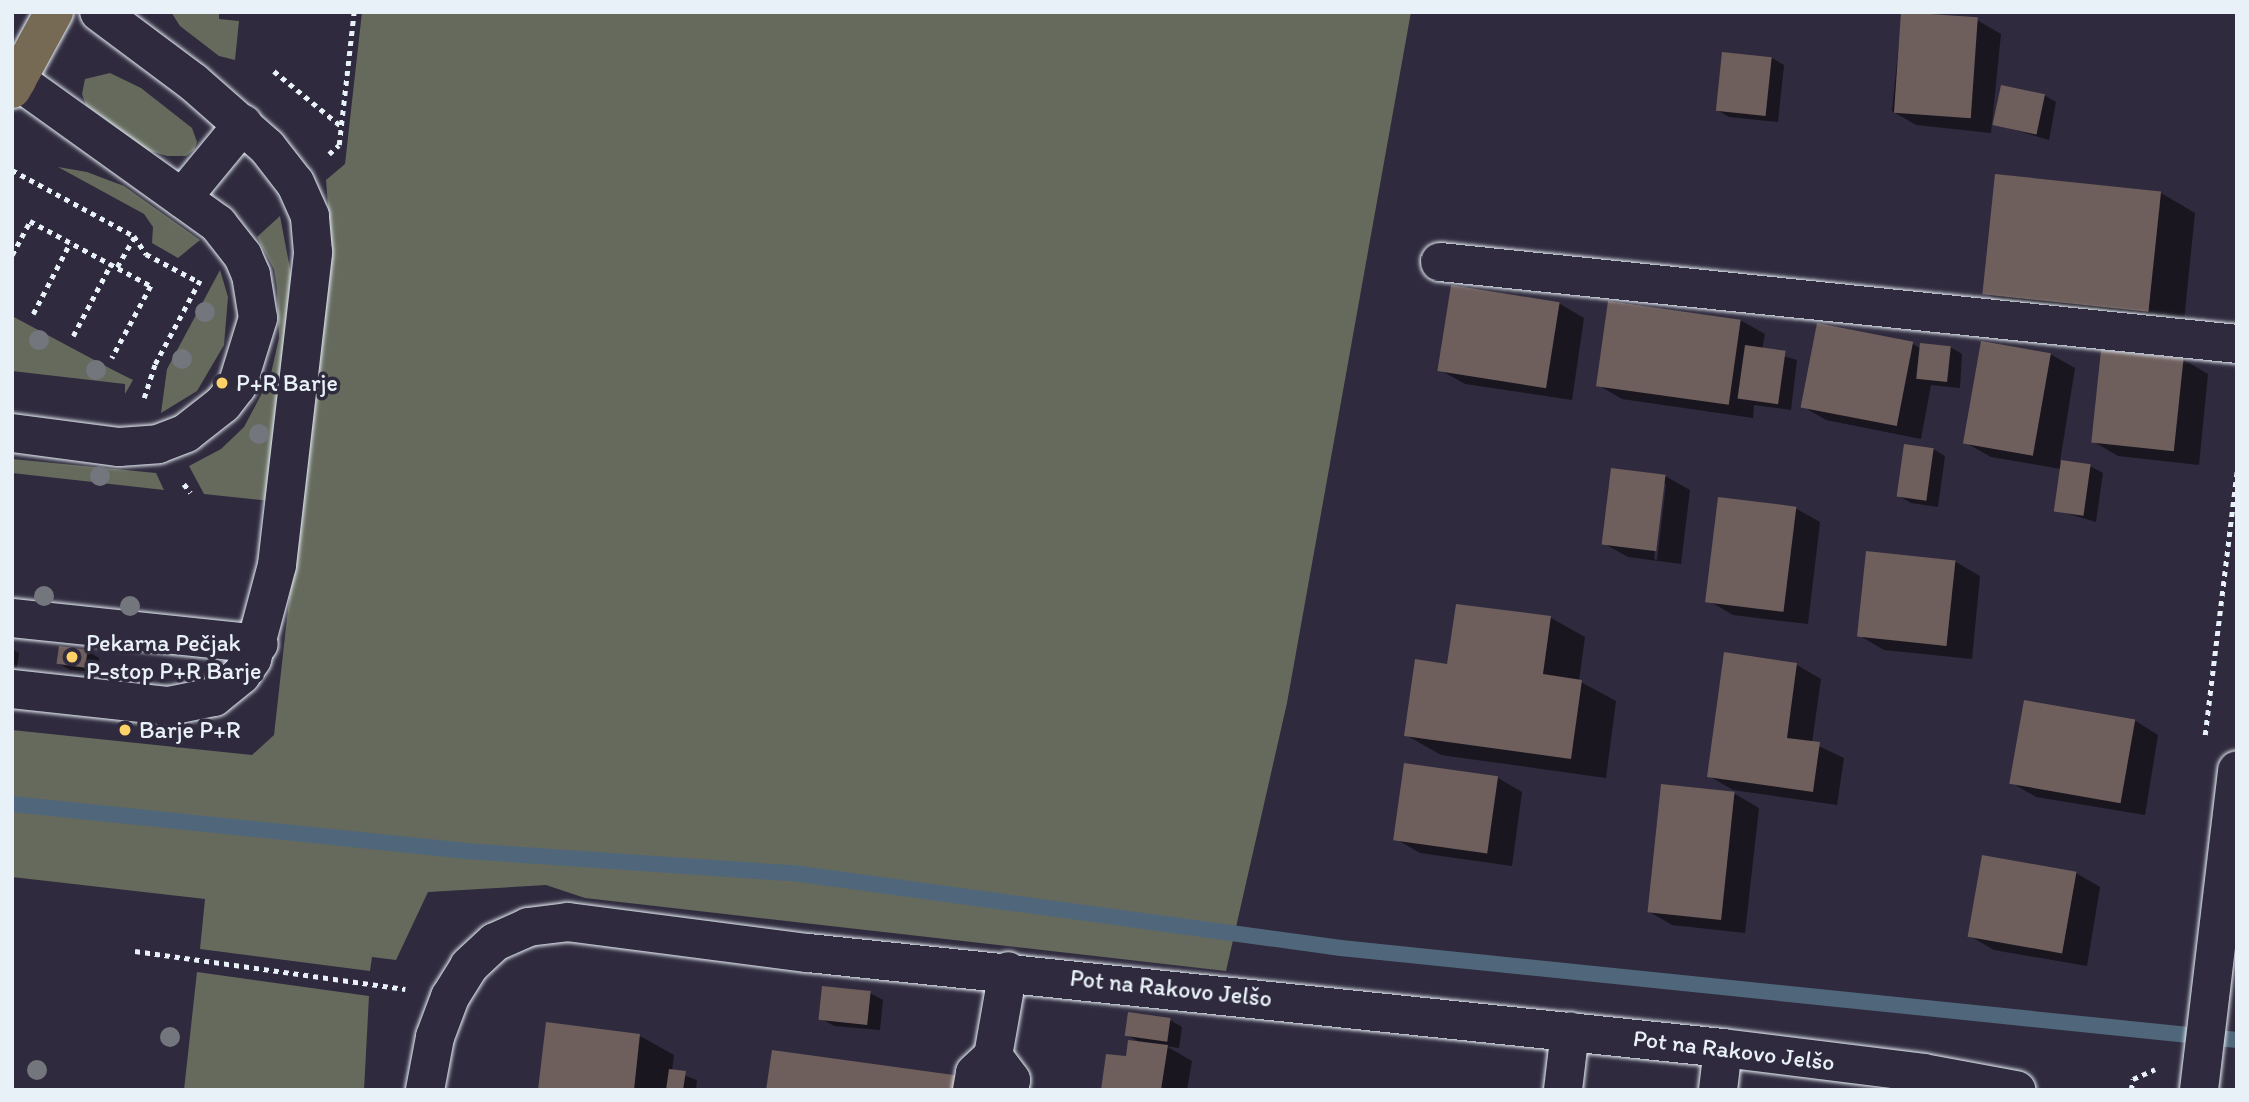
<!DOCTYPE html>
<html>
<head>
<meta charset="utf-8">
<style>
  body { margin:0 }
  #map { position:relative; width:2249px; height:1102px; overflow:hidden; background:#2f2a3d; font-family:Itim,sans-serif }
  div>[style] { position:absolute }
  .green>* { inset:0; background:#656a5d }
  .shadow>* { inset:0; background:#0007 }
  .stream>* { height:16px; margin:-8px; padding:0 8px; transform-origin:8px; border-radius:8px; background:#50677b }
  .building>* { inset:0; background:#6e5e5c; transform-origin:0 0 }
  .path>* { height:4.5px; margin-top:-2.25px; transform-origin:0; background:repeating-linear-gradient(90deg,#e8f1f8 0 5px,transparent 0 10px) }
  .roads { filter:drop-shadow(0 0 2px #e8f1f8) drop-shadow(0 0 2px #e8f1f8) }
  .minor>* { height:38px; margin:-19px; padding:0 19px; transform-origin:19px; border-radius:19px; background:#2f2a3d }
  .major>* { height:38px; margin:-19px; padding:0 19px; transform-origin:19px; border-radius:19px; background:#766a54 }
  .highway>* { height:38px; margin:-19px; padding:0 19px; transform-origin:19px; border-radius:19px; background:#766a54 }
  .trees>* { width:20px; height:20px; margin:-10px; border-radius:50%; background:#74767d }
  .dots>* { width:19px; height:19px; translate:-50% -50%; box-sizing:border-box; border:4px solid #2f2a3d; border-radius:50% }
  span { translate:-50% -50%; white-space:nowrap; text-align:center; line-height:1.15; -webkit-text-stroke:7px #2f2a3d; paint-order:stroke }
  .poi-label { font-size:24px; color:#e8f1f8 }
  .left { translate:0 -50%; text-align:left }
  .street-label { font-size:24px; color:#e8f1f8 }
  .frame { position:absolute; inset:0; border:14px solid #e8f1f8; pointer-events:none }
</style>
</head>
<body>
<div id="map">
  <div class="green">
    <i style="clip-path:polygon(171px 12px,219px 12px,219px 19px,239px 21px,235px 60px,219px 56px,180px 26px)"></i>
    <i style="clip-path:polygon(362px 12px,1411px 12px,1287px 703px,1226px 971px,585px 898px,546px 885px,428px 892px,396px 960px,372px 957px,370px 971px,200px 949px,205px 899px,12px 877px,12px 730px,252px 755px,274px 735px,330px 231px,326px 180px,345px 164px)"></i>
    <i style="clip-path:polygon(110px 73px,141px 88px,192px 128px,197px 142px,194px 150px,186px 156px,167px 156px,147px 150px,86px 105px,82px 94px,85px 79px)"></i>
    <i style="clip-path:polygon(58px 167px,87px 172px,124px 186px,200px 240px,178px 258px,152px 243px,153px 227px,144px 214px)"></i>
    <i style="clip-path:polygon(280px 216px,294px 290px,271px 501px,204px 494px,189px 466px,221px 449px,244px 427px,270px 378px,279px 338px,277px 288px,274px 269px,257px 237px)"></i>
    <i style="clip-path:polygon(220px 270px,228px 297px,224px 345px,197px 391px,161px 413px,167px 369px)"></i>
    <i style="clip-path:polygon(12px 316px,113px 370px,133px 380px,125px 394px,125px 384px,12px 371px)"></i>
    <i style="clip-path:polygon(12px 459px,156px 473px,164px 490px,12px 473px)"></i>
    <i style="clip-path:polygon(197px 972px,369px 996px,364px 1090px,184px 1090px)"></i>
  </div>
  <div class="shadow">
    <i style="clip-path:polygon(1902px 12px,1977px 20px,2001px 34px,1991px 133px,1916px 125px,1892px 111px)"></i>
    <i style="clip-path:polygon(1772px 58px,1784px 65px,1778px 122px,1729px 117px,1717px 110px)"></i>
    <i style="clip-path:polygon(2044px 95px,2056px 102px,2049px 140px,1995px 124px)"></i>
    <i style="clip-path:polygon(2161px 193px,2195px 213px,2183px 331px,2019px 313px,1985px 293px)"></i>
    <i style="clip-path:polygon(1560px 304px,1584px 318px,1572px 400px,1465px 384px,1440px 370px)"></i>
    <i style="clip-path:polygon(1740px 320px,1765px 334px,1762px 350px,1797px 360px,1791px 410px,1754px 405px,1753px 418px,1622px 399px,1598px 385px)"></i>
    <i style="clip-path:polygon(1913px 344px,1921px 349px,1950px 347px,1962px 354px,1960px 388px,1931px 385px,1921px 439px,1826px 420px,1802px 406px)"></i>
    <i style="clip-path:polygon(2050px 354px,2075px 368px,2060px 462px,2090px 466px,2103px 473px,2096px 522px,2055px 510px,2061px 469px,1991px 457px,1966px 443px)"></i>
    <i style="clip-path:polygon(2184px 360px,2208px 374px,2199px 465px,2118px 456px,2094px 442px)"></i>
    <i style="clip-path:polygon(1933px 449px,1945px 456px,1938px 507px,1911px 503px,1899px 496px)"></i>
    <i style="clip-path:polygon(evenodd,1665px 476px,1690px 490px,1681px 564px,1628px 557px,1603px 543px,1665px 476px,1663px 484px,1666px 484px,1657px 560px,1654px 559px,1663px 484px)"></i>
    <i style="clip-path:polygon(1795px 508px,1820px 522px,1808px 624px,1733px 615px,1709px 601px)"></i>
    <i style="clip-path:polygon(1956px 562px,1980px 576px,1972px 659px,1884px 650px,1860px 636px)"></i>
    <i style="clip-path:polygon(1551px 618px,1585px 637px,1579px 681px,1616px 701px,1606px 778px,1441px 755px,1406px 735px,1449px 666px)"></i>
    <i style="clip-path:polygon(12px 649px,19px 653px,17px 668px,12px 667px)"></i>
    <i style="clip-path:polygon(87px 651px,99px 658px,98px 672px,70px 670px,58px 663px)"></i>
    <i style="clip-path:polygon(1726px 654px,1797px 665px,1821px 679px,1812px 743px,1844px 758px,1837px 805px,1733px 790px,1709px 776px)"></i>
    <i style="clip-path:polygon(2134px 720px,2158px 735px,2145px 815px,2036px 797px,2012px 783px)"></i>
    <i style="clip-path:polygon(1406px 765px,1498px 778px,1522px 792px,1512px 866px,1420px 853px,1396px 839px)"></i>
    <i style="clip-path:polygon(1735px 794px,1759px 808px,1745px 933px,1672px 925px,1648px 911px)"></i>
    <i style="clip-path:polygon(2076px 873px,2100px 887px,2087px 966px,1994px 950px,1970px 936px)"></i>
    <i style="clip-path:polygon(870px 993px,883px 1000px,880px 1030px,834px 1026px,822px 1019px)"></i>
    <i style="clip-path:polygon(1170px 1020px,1182px 1027px,1179px 1048px,1166px 1046px,1192px 1061px,1187px 1090px,1102px 1090px,1141px 1043px,1127px 1035px)"></i>
    <i style="clip-path:polygon(640px 1036px,674px 1055px,672px 1071px,697px 1080px,696px 1090px,539px 1090px)"></i>
  </div>
  <div class="stream">
    <i style="left:12px;top:804px;width:455px;rotate:5.9deg"></i>
    <i style="left:465px;top:851px;width:336px;rotate:3.9deg"></i>
    <i style="left:800px;top:874px;width:546px;rotate:7.79deg"></i>
    <i style="left:1341px;top:948px;width:901px;rotate:5.86deg"></i>
  </div>
  <div class="building">
    <i style="left:1901px;top:12px;width:77px;height:101px;rotate:4deg"></i>
    <i style="left:1722px;top:52px;width:50px;height:59px;rotate:6deg"></i>
    <i style="left:2001px;top:85px;width:45px;height:41px;rotate:12deg"></i>
    <i style="left:1995px;top:174px;width:167px;height:121px;rotate:6deg"></i>
    <i style="left:1451px;top:285px;width:110px;height:87px;rotate:9deg"></i>
    <i style="left:1608px;top:301px;width:134px;height:86px;rotate:8deg"></i>
    <i style="left:1817px;top:323px;width:98px;height:86px;rotate:11deg"></i>
    <i style="left:1981px;top:341px;width:71px;height:104px;rotate:10deg"></i>
    <i style="left:1920px;top:343px;width:31px;height:36px;rotate:6deg"></i>
    <i style="left:1745px;top:345px;width:41px;height:54px;rotate:8deg"></i>
    <i style="left:2101px;top:350px;width:83px;height:93px;rotate:6deg"></i>
    <i style="left:1904px;top:444px;width:30px;height:53px;rotate:8deg"></i>
    <i style="left:2061px;top:460px;width:30px;height:52px;rotate:8deg"></i>
    <i style="left:1611px;top:468px;width:55px;height:77px;rotate:7deg"></i>
    <i style="left:1718px;top:497px;width:79px;height:106px;rotate:7deg"></i>
    <i style="left:1866px;top:551px;width:90px;height:86px;rotate:6deg"></i>
    <i style="clip-path:polygon(1456px 604px,1551px 616px,1543px 674px,1582px 680px,1571px 759px,1404px 736px,1415px 659px,1447px 664px)"></i>
    <i style="left:59px;top:646px;width:29px;height:18px;rotate:8deg"></i>
    <i style="clip-path:polygon(1724px 652px,1797px 663px,1787px 738px,1820px 742px,1813px 792px,1707px 777px)"></i>
    <i style="left:2024px;top:700px;width:113px;height:85px;rotate:10deg"></i>
    <i style="left:1404px;top:763px;width:95px;height:78px;rotate:8deg"></i>
    <i style="left:1661px;top:784px;width:74px;height:129px;rotate:6deg"></i>
    <i style="left:1982px;top:855px;width:96px;height:83px;rotate:10deg"></i>
    <i style="left:822px;top:986px;width:49px;height:34px;rotate:6deg"></i>
    <i style="left:1128px;top:1012px;width:43px;height:24px;rotate:8deg"></i>
    <i style="clip-path:polygon(546px 1022px,640px 1034px,634px 1090px,538px 1090px)"></i>
    <i style="clip-path:polygon(1128px 1040px,1168px 1045px,1161px 1090px,1101px 1090px,1106px 1054px,1126px 1056px)"></i>
    <i style="clip-path:polygon(772px 1050px,961px 1076px,959px 1090px,766px 1090px)"></i>
    <i style="clip-path:polygon(669px 1069px,686px 1071px,683px 1090px,666px 1090px)"></i>
  </div>
  <div class="path">
    <i style="left:274px;top:71px;width:87px;rotate:39.4deg"></i>
    <i style="left:329px;top:154px;width:13px;rotate:-42deg"></i>
    <i style="left:339px;top:145px;width:134px;rotate:-83.6deg"></i>
    <i style="left:12px;top:170px;width:139px;rotate:28.4deg"></i>
    <i style="left:134px;top:236px;width:22px;rotate:56deg"></i>
    <i style="left:146px;top:254px;width:60px;rotate:27.8deg"></i>
    <i style="left:12px;top:255px;width:38px;rotate:-62deg"></i>
    <i style="left:30px;top:221px;width:137px;rotate:28.2deg"></i>
    <i style="left:151px;top:286px;width:82px;rotate:118.4deg"></i>
    <i style="left:117px;top:267px;width:34px;rotate:-60deg"></i>
    <i style="left:33px;top:314px;width:80px;rotate:-62.5deg"></i>
    <i style="left:73px;top:336px;width:81px;rotate:-62.2deg"></i>
    <i style="left:144px;top:398px;width:36px;rotate:-72deg"></i>
    <i style="left:155px;top:364px;width:95px;rotate:-61.8deg"></i>
    <i style="left:184px;top:484px;width:11px;rotate:52deg"></i>
    <i style="left:2205px;top:735px;width:265px;rotate:-83.1deg"></i>
    <i style="left:135px;top:951px;width:273px;rotate:8deg"></i>
    <i style="left:2131px;top:1090px;width:11px;rotate:-80deg"></i>
    <i style="left:2133px;top:1079px;width:24px;rotate:-24deg"></i>
  </div>
  <div class="roads">
    <div class="minor">
      <i style="left:182px;top:198px;width:96px;rotate:-50.5deg"></i>
      <i style="left:1440px;top:262px;width:801px;rotate:5.87deg"></i>
      <i style="left:12px;top:433px;width:108px;rotate:7.5deg"></i>
      <i style="left:119px;top:447px;width:39px;rotate:-4deg"></i>
      <i style="left:158px;top:444px;width:30px;rotate:-21deg"></i>
      <i style="left:186px;top:433px;width:47px;rotate:-38.1deg"></i>
      <i style="left:223px;top:404px;width:23px;rotate:-52deg"></i>
      <i style="left:237px;top:386px;width:71px;rotate:-72.8deg"></i>
      <i style="left:258px;top:318px;width:44px;rotate:-99.2deg"></i>
      <i style="left:251px;top:275px;width:21px;rotate:-113deg"></i>
      <i style="left:243px;top:256px;width:41px;rotate:-128deg"></i>
      <i style="left:218px;top:224px;width:247px;rotate:-144.4deg"></i>
      <i style="left:12px;top:618px;width:248px;rotate:6deg"></i>
      <i style="left:12px;top:689px;width:158px;rotate:6.2deg"></i>
      <i style="left:169px;top:706px;width:46px;rotate:-11.3deg"></i>
      <i style="left:214px;top:697px;width:35px;rotate:-39deg"></i>
      <i style="left:241px;top:675px;width:19px;rotate:-55deg"></i>
      <i style="left:252px;top:659px;width:97px;rotate:-75.1deg"></i>
      <i style="left:277px;top:565px;width:315px;rotate:-83.4deg"></i>
      <i style="left:313px;top:252px;width:36px;rotate:-95deg"></i>
      <i style="left:310px;top:216px;width:36px;rotate:-114deg"></i>
      <i style="left:295px;top:183px;width:46px;rotate:-127.9deg"></i>
      <i style="left:267px;top:147px;width:98px;rotate:-138.7deg"></i>
      <i style="left:193px;top:82px;width:117px;rotate:-143.3deg"></i>
      <i style="left:993px;top:1056px;width:30px;rotate:53deg"></i>
      <i style="left:1011px;top:1080px;width:10px;rotate:101deg"></i>
      <i style="left:425px;top:1090px;width:54px;rotate:-79.3deg"></i>
      <i style="left:435px;top:1037px;width:43px;rotate:-69.4deg"></i>
      <i style="left:450px;top:997px;width:36px;rotate:-58deg"></i>
      <i style="left:469px;top:966px;width:35px;rotate:-43deg"></i>
      <i style="left:495px;top:942px;width:36px;rotate:-24deg"></i>
      <i style="left:528px;top:927px;width:40px;rotate:-7.1deg"></i>
      <i style="left:568px;top:922px;width:242px;rotate:7.4deg"></i>
      <i style="left:808px;top:953px;width:920px;rotate:5.93deg"></i>
      <i style="left:1723px;top:1048px;width:202px;rotate:7.1deg"></i>
      <i style="left:1923px;top:1073px;width:95px;rotate:10.4deg"></i>
      <i style="left:972px;top:1090px;width:17px;rotate:-80deg"></i>
      <i style="left:975px;top:1073px;width:25px;rotate:-43deg"></i>
      <i style="left:993px;top:1056px;width:86px;rotate:-80deg"></i>
      <i style="left:1563px;top:1090px;width:59px;rotate:-83.2deg"></i>
      <i style="left:1718px;top:1090px;width:42px;rotate:-83.2deg"></i>
      <i style="left:2199px;top:1090px;width:322px;rotate:-83.2deg"></i>
    </div>
    <div class="major">
      <i style="left:12px;top:89px;width:88px;rotate:-61.4deg"></i>
    </div>
    <div class="highway">
      <i style="left:12px;top:77px;width:6px;rotate:31deg"></i>
    </div>
  </div>
  <div class="trees">
    <i style="left:205px;top:312px"></i>
    <i style="left:39px;top:340px"></i>
    <i style="left:182px;top:359px"></i>
    <i style="left:96px;top:370px"></i>
    <i style="left:259px;top:434px"></i>
    <i style="left:100px;top:476px"></i>
    <i style="left:44px;top:596px"></i>
    <i style="left:130px;top:606px"></i>
    <i style="left:170px;top:1037px"></i>
    <i style="left:37px;top:1070px"></i>
  </div>
  <div class="dots">
    <i style="left:222px;top:383px;background:#ffd166"></i>
    <i style="left:72px;top:657px;background:#ffd166"></i>
    <i style="left:125px;top:730px;background:#ffd166"></i>
  </div>
  <div class="poi-label">
    <span class="left" style="left:236px;top:383px">P+R Barje</span>
    <span class="left" style="left:86px;top:657px">Pekarna Pečjak<br>P-stop P+R Barje</span>
    <span class="left" style="left:139px;top:730px">Barje P+R</span>
  </div>
  <div class="street-label">
    <span style="left:1171px;top:988px;rotate:6deg">Pot na Rakovo Jelšo</span>
    <span style="left:1734px;top:1050px;rotate:7deg">Pot na Rakovo Jelšo</span>
  </div>
  <div class="frame"></div>
</div>
</body>
</html>
